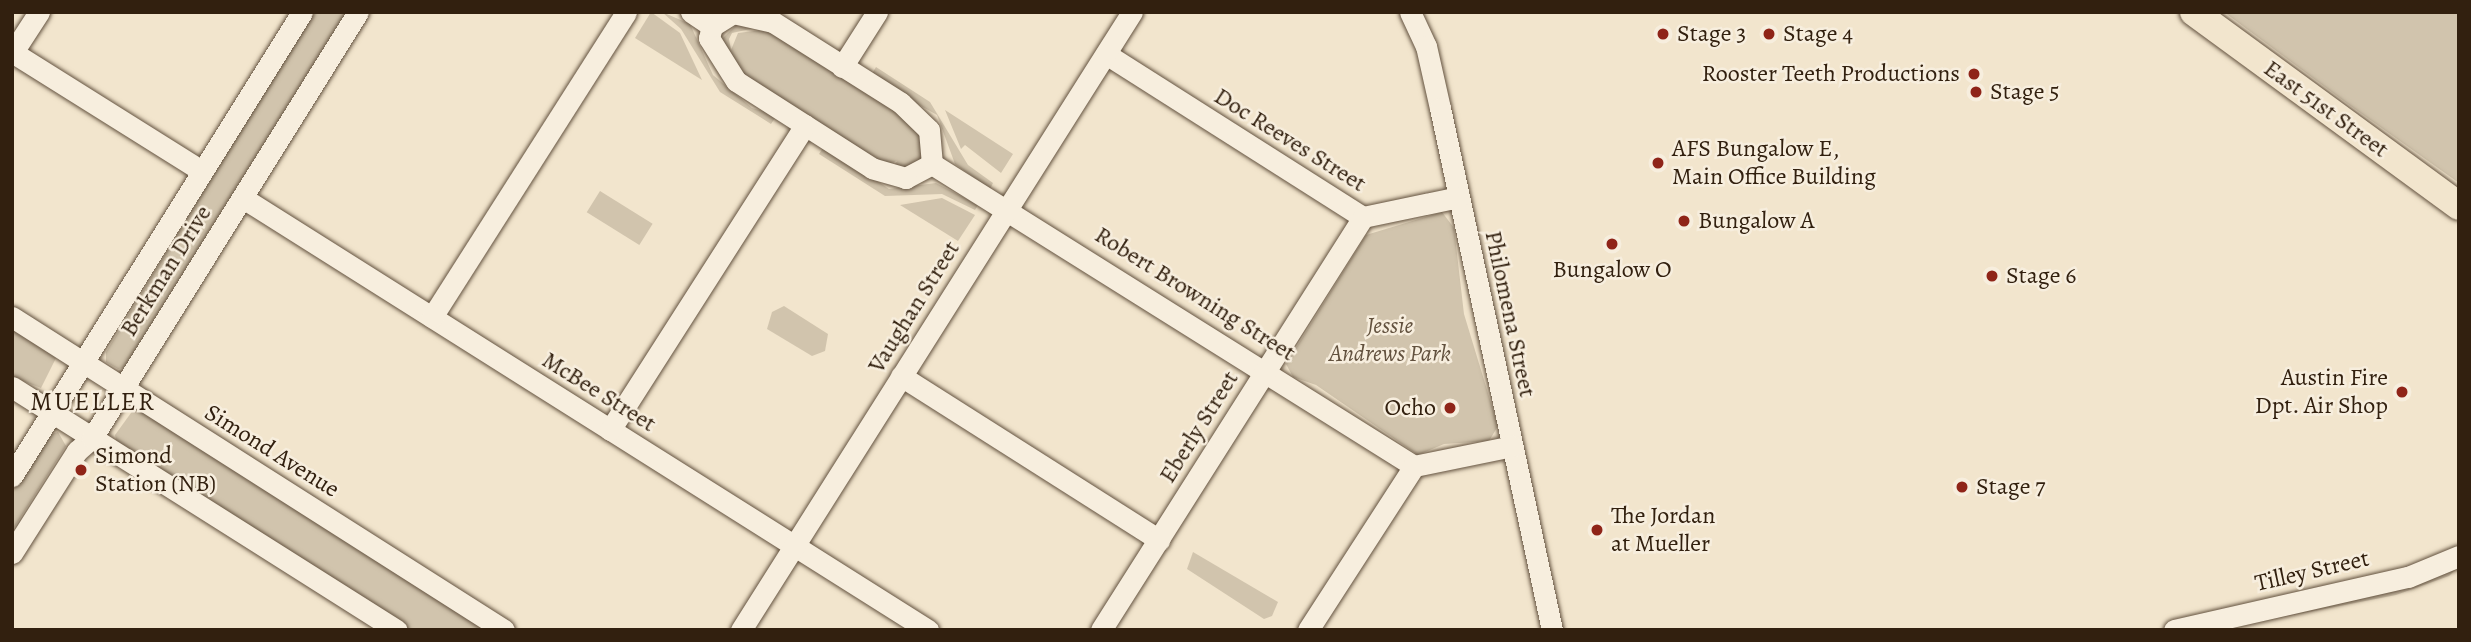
<!DOCTYPE html>
<html>
<head>
<meta charset="utf-8">
<style>
  body { margin:0 }
  #map { position:relative; width:2471px; height:642px; overflow:hidden; background:#f2e5cd; font-family:Alegreya,serif }
  div>[style] { position:absolute }
  .green>* { inset:0; background:#d1c4ad; transform-origin:0 0 }
  .roads { filter:drop-shadow(0 0 2px #62513e) drop-shadow(0 0 2px #62513e) }
  .minor>* { height:21px; margin:-10.5px; padding:0 10.5px; transform-origin:10.5px; border-radius:10.5px; background:#f7eede }
  .major>* { height:28px; margin:-14px; padding:0 14px; transform-origin:14px; border-radius:14px; background:#f2e5cd }
  .dots>* { width:19px; height:19px; translate:-50% -50%; box-sizing:border-box; border:4px solid #f7eede; border-radius:50% }
  span { translate:-50% -50%; white-space:nowrap; text-align:center; line-height:1.15; -webkit-text-stroke:5px #f7eede; paint-order:stroke }
  .poi-label { font-size:24px; color:#32200f }
  .left { translate:0 -50%; text-align:left }
  .right { translate:-100% -50%; text-align:right }
  .street-label { font-size:24px; color:#32200f }
  .park-label { font-size:24px; color:#62513e; font-style:italic }
  .neighbourhood-label { font-size:26px; color:#32200f; letter-spacing:2px }
  .frame { position:absolute; inset:0; border:14px solid #32200f; pointer-events:none }
</style>
</head>
<body>
<div id="map">
  <div class="green">
    <i style="clip-path:polygon(312px 12px,346px 12px,124px 368px,118px 369px,106px 362px,106px 352px)"></i>
    <i style="clip-path:polygon(651px 12px,680px 33px,702px 80px,635px 38px)"></i>
    <i style="clip-path:polygon(662px 12px,690px 24px,713px 75px,752px 108px,777px 115px,771px 124px,720px 92px,681px 29px)"></i>
    <i style="clip-path:polygon(2224px 12px,2459px 12px,2459px 183px,2348px 104px)"></i>
    <i style="clip-path:polygon(738px 23px,755px 28px,732px 33px,729px 39px,731px 50px,738px 33px,769px 29px,901px 112px,917px 127px,927px 155px,911px 168px,893px 167px,897px 161px,887px 165px,747px 79px,722px 39px)"></i>
    <i style="clip-path:polygon(876px 67px,930px 102px,968px 165px,993px 183px,990px 189px,955px 164px,937px 115px,870px 77px)"></i>
    <i style="clip-path:polygon(945px 110px,1013px 154px,1001px 173px,965px 145px,961px 149px)"></i>
    <i style="clip-path:polygon(825px 145px,889px 189px,936px 183px,978px 205px,975px 210px,942px 194px,885px 196px,819px 154px)"></i>
    <i style="left:600px;top:191px;width:62px;height:25px;rotate:32deg"></i>
    <i style="clip-path:polygon(942px 198px,975px 215px,958px 241px,900px 205px)"></i>
    <i style="clip-path:polygon(1442px 212px,1454px 228px,1464px 314px,1498px 426px,1489px 441px,1444px 444px,1418px 455px,1316px 385px,1293px 377px,1286px 364px,1366px 235px)"></i>
    <i style="clip-path:polygon(784px 306px,828px 334px,825px 351px,812px 356px,767px 329px,772px 312px)"></i>
    <i style="clip-path:polygon(12px 327px,56px 358px,41px 388px,12px 377px)"></i>
    <i style="clip-path:polygon(136px 406px,491px 630px,411px 630px,117px 444px,115px 435px)"></i>
    <i style="clip-path:polygon(58px 432px,66px 446px,12px 531px,12px 492px,48px 435px)"></i>
    <i style="clip-path:polygon(1193px 552px,1278px 602px,1272px 616px,1264px 619px,1187px 569px)"></i>
    <i style="clip-path:polygon(2459px 566px,2449px 576px,2396px 595px,2217px 630px,2409px 587px)"></i>
  </div>
  <div class="roads">
    <div class="minor">
      <i style="left:691px;top:12px;width:25px;rotate:34deg"></i>
      <i style="left:1410px;top:12px;width:38px;rotate:65deg"></i>
      <i style="left:1426px;top:46px;width:64px;rotate:77.3deg"></i>
      <i style="left:1440px;top:108px;width:534px;rotate:77.89deg"></i>
      <i style="left:733px;top:13px;width:41px;rotate:12.7deg"></i>
      <i style="left:773px;top:22px;width:151px;rotate:32.3deg"></i>
      <i style="left:901px;top:103px;width:39px;rotate:44deg"></i>
      <i style="left:929px;top:130px;width:34px;rotate:85deg"></i>
      <i style="left:932px;top:164px;width:30px;rotate:152deg"></i>
      <i style="left:906px;top:178px;width:35px;rotate:-164deg"></i>
      <i style="left:872px;top:168px;width:161px;rotate:-147.4deg"></i>
      <i style="left:736px;top:81px;width:51px;rotate:-122.1deg"></i>
      <i style="left:709px;top:38px;width:12px;rotate:-76deg"></i>
      <i style="left:712px;top:26px;width:25px;rotate:-32deg"></i>
      <i style="left:12px;top:52px;width:222px;rotate:32.1deg"></i>
      <i style="left:13px;top:52px;width:48px;rotate:-57deg"></i>
      <i style="left:1106px;top:54px;width:304px;rotate:32.4deg"></i>
      <i style="left:1363px;top:217px;width:98px;rotate:-11.8deg"></i>
      <i style="left:842px;top:67px;width:65px;rotate:-57.5deg"></i>
      <i style="left:932px;top:164px;width:569px;rotate:32.07deg"></i>
      <i style="left:1414px;top:466px;width:100px;rotate:-11.5deg"></i>
      <i style="left:243px;top:198px;width:810px;rotate:32.24deg"></i>
      <i style="left:12px;top:317px;width:583px;rotate:32.46deg"></i>
      <i style="left:432px;top:317px;width:361px;rotate:-57.5deg"></i>
      <i style="left:901px;top:376px;width:306px;rotate:32.4deg"></i>
      <i style="left:12px;top:387px;width:455px;rotate:32.3deg"></i>
      <i style="left:610px;top:430px;width:362px;rotate:-57.4deg"></i>
      <i style="left:12px;top:476px;width:547px;rotate:-57.99deg"></i>
      <i style="left:12px;top:553px;width:121px;rotate:-57.5deg"></i>
      <i style="left:77px;top:451px;width:20px;rotate:-41deg"></i>
      <i style="left:92px;top:438px;width:502px;rotate:-58.02deg"></i>
      <i style="left:741px;top:630px;width:731px;rotate:-57.68deg"></i>
      <i style="left:1101px;top:630px;width:489px;rotate:-57.6deg"></i>
      <i style="left:1308px;top:630px;width:195px;rotate:-57.1deg"></i>
      <i style="left:2174px;top:630px;width:240px;rotate:-12.8deg"></i>
      <i style="left:2408px;top:577px;width:55px;rotate:-22.4deg"></i>
    </div>
    <div class="major">
      <i style="left:2194px;top:12px;width:328px;rotate:36.2deg"></i>
    </div>
  </div>
  <div class="dots">
    <i style="left:1663px;top:34px;background:#8f2418"></i>
    <i style="left:1769px;top:34px;background:#8f2418"></i>
    <i style="left:1974px;top:74px;background:#8f2418"></i>
    <i style="left:1976px;top:92px;background:#8f2418"></i>
    <i style="left:1658px;top:163px;background:#8f2418"></i>
    <i style="left:1684px;top:221px;background:#8f2418"></i>
    <i style="left:1612px;top:244px;background:#8f2418"></i>
    <i style="left:1992px;top:276px;background:#8f2418"></i>
    <i style="left:2402px;top:392px;background:#8f2418"></i>
    <i style="left:1450px;top:408px;background:#8f2418"></i>
    <i style="left:81px;top:470px;background:#8f2418"></i>
    <i style="left:1962px;top:487px;background:#8f2418"></i>
    <i style="left:1597px;top:530px;background:#8f2418"></i>
  </div>
  <div class="poi-label">
    <span class="left" style="left:1677px;top:34px">Stage 3</span>
    <span class="left" style="left:1783px;top:34px">Stage 4</span>
    <span class="right" style="left:1960px;top:74px">Rooster Teeth Productions</span>
    <span class="left" style="left:1990px;top:92px">Stage 5</span>
    <span class="left" style="left:1672px;top:163px">AFS Bungalow E,<br>Main Office Building</span>
    <span class="left" style="left:1698px;top:221px">Bungalow A</span>
    <span style="left:1612px;top:270px">Bungalow O</span>
    <span class="left" style="left:2006px;top:276px">Stage 6</span>
    <span class="right" style="left:2388px;top:392px">Austin Fire<br>Dpt. Air Shop</span>
    <span class="right" style="left:1436px;top:408px">Ocho</span>
    <span class="left" style="left:95px;top:470px">Simond<br>Station (NB)</span>
    <span class="left" style="left:1976px;top:487px">Stage 7</span>
    <span class="left" style="left:1611px;top:530px">The Jordan<br>at Mueller</span>
  </div>
  <div class="street-label">
    <span style="left:2326px;top:109px;rotate:36deg">East 51st Street</span>
    <span style="left:1290px;top:140px;rotate:32deg">Doc Reeves Street</span>
    <span style="left:166px;top:271px;rotate:-58deg">Berkman Drive</span>
    <span style="left:1195px;top:294px;rotate:32deg">Robert Browning Street</span>
    <span style="left:914px;top:307px;rotate:-58deg">Vaughan Street</span>
    <span style="left:1510px;top:314px;rotate:78deg">Philomena Street</span>
    <span style="left:599px;top:392px;rotate:32deg">McBee Street</span>
    <span style="left:1199px;top:427px;rotate:-58deg">Eberly Street</span>
    <span style="left:272px;top:451px;rotate:32deg">Simond Avenue</span>
    <span style="left:2312px;top:571px;rotate:-13deg">Tilley Street</span>
  </div>
  <div class="park-label">
    <span style="left:1390px;top:340px">Jessie<br>Andrews Park</span>
  </div>
  <div class="neighbourhood-label">
    <span style="left:93px;top:402px">MUELLER</span>
  </div>
  <div class="frame"></div>
</div>
</body>
</html>
